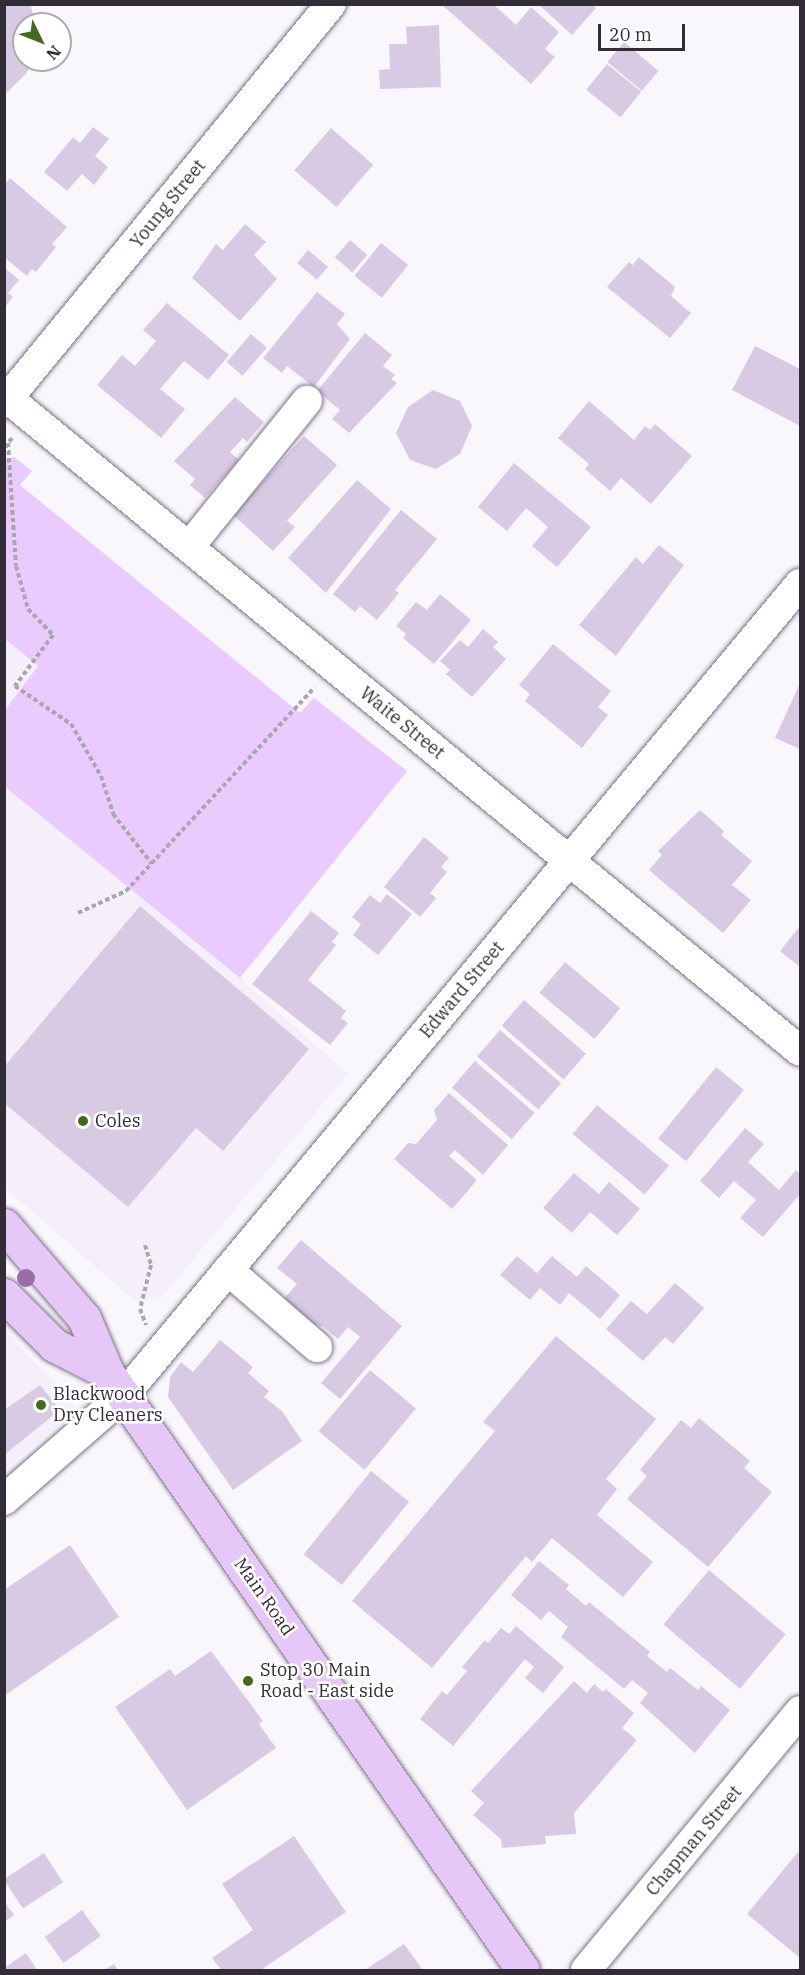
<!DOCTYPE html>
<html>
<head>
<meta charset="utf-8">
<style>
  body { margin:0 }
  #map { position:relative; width:805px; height:1975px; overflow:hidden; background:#faf7fc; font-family:"IBM Plex Serif",serif }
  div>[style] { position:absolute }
  .built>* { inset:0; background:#f5eefb }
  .green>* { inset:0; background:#e9cbff }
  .building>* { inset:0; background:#d8cae3; transform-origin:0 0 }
  .path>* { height:4px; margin-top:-2px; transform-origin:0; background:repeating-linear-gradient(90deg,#aaa6ad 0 4.5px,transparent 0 7.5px) }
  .roads { filter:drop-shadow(0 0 2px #7f7289) drop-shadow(0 0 2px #7f7289) }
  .minor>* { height:30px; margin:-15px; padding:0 15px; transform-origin:15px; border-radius:15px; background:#fff }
  .major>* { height:33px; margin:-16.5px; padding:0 16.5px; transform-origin:16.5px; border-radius:16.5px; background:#e5c7f8 }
  .trees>* { width:18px; height:18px; margin:-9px; border-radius:50%; background:#956fa6 }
  .dots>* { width:16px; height:16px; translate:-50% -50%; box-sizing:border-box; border:3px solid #fff; border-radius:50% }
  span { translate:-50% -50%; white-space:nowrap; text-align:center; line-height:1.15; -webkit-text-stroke:5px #fff; paint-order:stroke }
  .street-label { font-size:18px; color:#322c36 }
  .poi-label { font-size:18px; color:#322c36 }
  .left { translate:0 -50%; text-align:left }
  .frame { position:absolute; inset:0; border:6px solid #322c36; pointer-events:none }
  .north { position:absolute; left:12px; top:12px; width:60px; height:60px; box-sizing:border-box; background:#fff; border:2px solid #adabaf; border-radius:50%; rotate:133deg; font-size:16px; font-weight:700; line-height:24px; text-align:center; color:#322c36 }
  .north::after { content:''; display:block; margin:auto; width:21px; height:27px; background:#46681f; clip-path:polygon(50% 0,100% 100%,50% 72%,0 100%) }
  .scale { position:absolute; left:598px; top:24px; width:87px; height:27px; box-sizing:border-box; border:3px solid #322c36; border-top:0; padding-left:8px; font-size:18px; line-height:21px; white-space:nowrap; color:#322c36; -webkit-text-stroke:4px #fff; paint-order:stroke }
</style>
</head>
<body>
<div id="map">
  <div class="built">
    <i style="clip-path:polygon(5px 639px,38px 666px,5px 710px)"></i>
    <i style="clip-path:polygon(4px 787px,240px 978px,348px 1074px,161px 1298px,135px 1301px,5px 1188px)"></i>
    <i style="clip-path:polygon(5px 1330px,78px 1409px,5px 1469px)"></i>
  </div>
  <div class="green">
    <i style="clip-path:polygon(14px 457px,32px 471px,20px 485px,300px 713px,314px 698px,407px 771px,240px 978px,5px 787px,5px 710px,38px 666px,5px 639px,5px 459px)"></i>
  </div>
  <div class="building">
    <i style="clip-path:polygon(4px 4px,30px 4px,36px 24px,24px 24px,24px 60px,33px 60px,26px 74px,4px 95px)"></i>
    <i style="clip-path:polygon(441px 4px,493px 4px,516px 25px,531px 7px,559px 32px,545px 49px,555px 57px,531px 84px)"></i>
    <i style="clip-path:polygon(538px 4px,592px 4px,596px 8px,572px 35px)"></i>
    <i style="clip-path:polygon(439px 25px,441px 87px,380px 89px,379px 70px,390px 69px,389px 44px,407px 44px,406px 27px)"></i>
    <i style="left:624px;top:42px;width:45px;height:26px;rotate:40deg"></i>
    <i style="left:607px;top:64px;width:44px;height:33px;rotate:39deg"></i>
    <i style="clip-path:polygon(93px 127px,109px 139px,95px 156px,108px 167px,94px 185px,82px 174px,67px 191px,44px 172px,73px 137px,80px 143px)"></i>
    <i style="left:331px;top:128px;width:56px;height:56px;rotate:41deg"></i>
    <i style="clip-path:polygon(10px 178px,67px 227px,52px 244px,56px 247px,36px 272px,32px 269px,27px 276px,4px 257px,4px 185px)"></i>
    <i style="clip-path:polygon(245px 224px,266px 242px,254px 255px,277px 279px,240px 321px,192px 278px,216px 244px,223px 250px)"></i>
    <i style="left:350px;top:240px;width:23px;height:23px;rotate:41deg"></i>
    <i style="left:381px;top:243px;width:35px;height:42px;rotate:39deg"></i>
    <i style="left:308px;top:250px;width:26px;height:17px;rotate:40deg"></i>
    <i style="clip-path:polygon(639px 257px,675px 287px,671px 296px,691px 313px,670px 338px,607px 287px,629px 262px,633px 265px)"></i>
    <i style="clip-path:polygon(4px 267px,19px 280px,8px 293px,13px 297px,4px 308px)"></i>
    <i style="clip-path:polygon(317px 292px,345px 314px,337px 324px,350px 339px,314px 387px,287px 366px,282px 373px,263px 358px)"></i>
    <i style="clip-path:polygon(167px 303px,229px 355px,208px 380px,184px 361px,160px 389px,185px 409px,161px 438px,97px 385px,122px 355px,135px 366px,156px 341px,143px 330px)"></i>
    <i style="clip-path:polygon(365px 333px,392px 355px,383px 366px,395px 375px,391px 379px,397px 383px,349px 433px,332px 419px,340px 410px,317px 391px)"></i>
    <i style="left:251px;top:334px;width:21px;height:37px;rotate:41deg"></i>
    <i style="clip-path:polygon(755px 346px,800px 369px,800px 426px,732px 390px)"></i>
    <i style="clip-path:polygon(433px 390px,460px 401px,472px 426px,460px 454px,436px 469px,410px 460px,396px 433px,408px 407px)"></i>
    <i style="clip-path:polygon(235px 397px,264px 422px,247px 442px,243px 438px,230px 452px,239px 460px,205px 498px,190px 485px,195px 479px,174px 461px)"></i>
    <i style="clip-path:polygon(589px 401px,634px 440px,645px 426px,650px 430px,655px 424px,692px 456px,651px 504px,621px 478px,610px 491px,585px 469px,589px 464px,558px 438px)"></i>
    <i style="clip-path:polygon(304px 436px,337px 465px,287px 521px,295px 527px,273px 551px,233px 515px)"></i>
    <i style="clip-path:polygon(514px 463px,591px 527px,557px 567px,532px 546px,548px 527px,526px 508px,507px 531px,478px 507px)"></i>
    <i style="clip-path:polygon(357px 480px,391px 509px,326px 593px,288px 558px)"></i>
    <i style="clip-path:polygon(401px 510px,437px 539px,395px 590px,399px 593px,377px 620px,360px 606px,355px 612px,333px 594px)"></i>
    <i style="clip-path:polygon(659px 545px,684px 565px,616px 656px,579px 625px,636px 557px,643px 564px)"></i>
    <i style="clip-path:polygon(440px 594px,471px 620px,434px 664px,403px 638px,406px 634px,396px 626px,416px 602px,427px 610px)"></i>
    <i style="clip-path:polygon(483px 629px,498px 642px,493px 647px,506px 659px,472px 697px,446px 674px,450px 670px,440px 661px,460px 640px,468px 647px)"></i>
    <i style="clip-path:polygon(553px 644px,611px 691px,598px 707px,608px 715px,582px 748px,525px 701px,530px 694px,519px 685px)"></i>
    <i style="clip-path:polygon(800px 683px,800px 749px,775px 738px)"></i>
    <i style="clip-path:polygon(700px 810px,724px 831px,721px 835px,752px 861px,732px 885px,751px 900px,723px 933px,649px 870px,662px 855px,658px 851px)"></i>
    <i style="clip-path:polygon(424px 837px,449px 858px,441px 867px,447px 872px,430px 893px,436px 898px,420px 917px,384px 887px)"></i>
    <i style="clip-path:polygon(387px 894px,412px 914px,378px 955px,353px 935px,361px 924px,352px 917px,370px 895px,380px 903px)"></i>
    <i style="clip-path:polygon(140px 906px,309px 1049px,223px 1151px,196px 1128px,128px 1207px,4px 1103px,4px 1067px)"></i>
    <i style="clip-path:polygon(311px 911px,339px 933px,332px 942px,336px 945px,308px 980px,346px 1011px,341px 1018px,348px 1023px,330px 1045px,252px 984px)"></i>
    <i style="clip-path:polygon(800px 926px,800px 967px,780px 951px)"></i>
    <i style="left:565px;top:962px;width:72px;height:40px;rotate:40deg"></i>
    <i style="left:524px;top:1000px;width:82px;height:34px;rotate:41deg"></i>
    <i style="left:500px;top:1030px;width:81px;height:35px;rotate:41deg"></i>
    <i style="left:475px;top:1061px;width:79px;height:35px;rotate:41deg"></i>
    <i style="left:716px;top:1067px;width:36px;height:92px;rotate:39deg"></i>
    <i style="clip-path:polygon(449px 1093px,508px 1145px,483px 1175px,455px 1150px,449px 1156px,477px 1180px,452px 1209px,394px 1159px,408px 1143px,416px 1144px,437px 1120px,434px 1110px)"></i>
    <i style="left:597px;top:1105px;width:94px;height:38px;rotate:40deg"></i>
    <i style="clip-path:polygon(745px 1128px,764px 1144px,748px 1162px,779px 1190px,796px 1170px,800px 1174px,800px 1194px,763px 1237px,740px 1218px,756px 1200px,734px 1181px,719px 1198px,700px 1181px)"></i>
    <i style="clip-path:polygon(574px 1173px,599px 1194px,609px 1182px,640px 1209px,617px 1235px,590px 1212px,572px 1233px,543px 1208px)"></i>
    <i style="clip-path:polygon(301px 1240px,402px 1326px,340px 1399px,321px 1383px,360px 1337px,348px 1327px,338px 1339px,324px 1327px,316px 1325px,312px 1330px,281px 1302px,297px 1284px,277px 1268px)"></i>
    <i style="clip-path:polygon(517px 1256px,537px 1273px,552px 1256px,577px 1277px,586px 1266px,620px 1295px,600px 1319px,569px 1293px,560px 1305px,540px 1288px,530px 1300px,500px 1275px)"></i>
    <i style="clip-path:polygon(675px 1283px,704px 1308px,673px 1344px,665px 1337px,643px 1361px,606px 1329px,631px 1301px,647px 1314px)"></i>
    <i style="clip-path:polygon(556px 1336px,656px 1419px,606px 1479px,617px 1489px,597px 1515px,653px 1562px,623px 1597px,552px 1538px,532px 1562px,526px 1556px,432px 1668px,352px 1601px,495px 1431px,483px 1422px)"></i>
    <i style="clip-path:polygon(220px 1340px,253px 1367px,248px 1373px,269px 1391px,264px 1397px,282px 1411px,302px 1441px,233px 1490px,168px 1397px,170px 1377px,181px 1362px,193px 1372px)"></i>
    <i style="left:370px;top:1370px;width:60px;height:80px;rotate:40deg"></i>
    <i style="clip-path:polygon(40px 1385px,60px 1410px,4px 1455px,4px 1410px)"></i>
    <i style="clip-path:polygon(699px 1418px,750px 1461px,744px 1468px,772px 1492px,708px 1567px,627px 1499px,647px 1476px,640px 1470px,681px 1420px,691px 1428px)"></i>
    <i style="left:371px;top:1471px;width:49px;height:107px;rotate:39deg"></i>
    <i style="clip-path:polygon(70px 1545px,119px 1617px,4px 1696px,4px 1590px)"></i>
    <i style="clip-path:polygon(539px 1561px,569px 1585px,566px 1589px,586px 1606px,589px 1602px,650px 1652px,647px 1656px,667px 1672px,670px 1668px,698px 1690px,701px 1686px,730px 1710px,695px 1753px,640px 1703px,648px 1693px,632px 1680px,624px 1689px,561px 1637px,568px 1627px,549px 1611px,541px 1620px,511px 1595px)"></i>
    <i style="left:709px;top:1570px;width:100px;height:71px;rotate:40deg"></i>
    <i style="clip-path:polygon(516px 1626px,564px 1667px,543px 1693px,525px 1678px,534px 1667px,525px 1659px,453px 1746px,420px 1719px,442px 1691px,447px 1695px,467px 1671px,462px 1667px,485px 1640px,488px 1643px,501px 1628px,509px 1634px)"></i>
    <i style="clip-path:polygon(211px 1651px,263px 1721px,259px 1724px,276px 1748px,187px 1810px,115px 1707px,170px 1669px,175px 1676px)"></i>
    <i style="clip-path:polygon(574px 1681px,587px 1693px,594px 1684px,603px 1692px,606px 1689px,634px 1713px,622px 1728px,637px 1740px,574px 1813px,576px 1834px,545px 1836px,546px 1844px,502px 1848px,501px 1839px,473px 1815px,484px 1803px,471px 1791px)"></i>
    <i style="clip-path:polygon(294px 1836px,346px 1912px,261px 1970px,221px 1970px,212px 1958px,253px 1930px,222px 1884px)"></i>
    <i style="clip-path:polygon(798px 1852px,800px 1854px,800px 1958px,747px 1914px)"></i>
    <i style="left:44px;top:1853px;width:35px;height:48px;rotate:57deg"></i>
    <i style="clip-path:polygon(4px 1901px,14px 1915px,4px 1922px)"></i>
    <i style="left:82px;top:1910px;width:32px;height:46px;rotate:54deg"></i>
    <i style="clip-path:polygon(404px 1944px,423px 1970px,365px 1970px)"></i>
    <i style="clip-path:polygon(26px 1953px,37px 1970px,4px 1970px,4px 1968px)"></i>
    <i style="clip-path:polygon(114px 1964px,118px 1970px,104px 1970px)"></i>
  </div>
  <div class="path">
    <i style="left:12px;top:438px;width:6px;rotate:129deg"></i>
    <i style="left:8px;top:443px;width:123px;rotate:86.3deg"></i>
    <i style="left:16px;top:566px;width:45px;rotate:74.4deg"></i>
    <i style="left:28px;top:609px;width:36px;rotate:46deg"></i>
    <i style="left:53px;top:635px;width:64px;rotate:126.7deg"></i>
    <i style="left:15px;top:686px;width:68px;rotate:34.2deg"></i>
    <i style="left:71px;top:724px;width:60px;rotate:60deg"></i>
    <i style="left:101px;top:776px;width:40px;rotate:72deg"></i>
    <i style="left:113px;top:814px;width:63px;rotate:52deg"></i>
    <i style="left:78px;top:913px;width:53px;rotate:-24.6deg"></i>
    <i style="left:126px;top:891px;width:278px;rotate:-47.2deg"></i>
    <i style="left:145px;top:1245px;width:21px;rotate:73deg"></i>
    <i style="left:151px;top:1265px;width:45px;rotate:104deg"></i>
    <i style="left:140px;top:1309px;width:17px;rotate:69deg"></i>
  </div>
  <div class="roads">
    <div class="minor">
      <i style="left:4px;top:395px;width:1031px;rotate:39.49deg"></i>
      <i style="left:4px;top:403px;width:516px;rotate:-50.66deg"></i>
      <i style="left:189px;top:547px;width:188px;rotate:-51.1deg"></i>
      <i style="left:228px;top:1270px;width:118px;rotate:40.9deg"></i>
      <i style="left:4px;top:1500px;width:159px;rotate:-41.2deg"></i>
      <i style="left:124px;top:1395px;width:1056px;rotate:-50.19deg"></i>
      <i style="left:586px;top:1970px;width:336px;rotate:-50.4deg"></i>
    </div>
    <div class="major">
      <i style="left:4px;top:1225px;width:123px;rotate:49.3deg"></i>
      <i style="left:84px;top:1318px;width:59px;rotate:66.9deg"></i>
      <i style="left:107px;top:1372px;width:728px;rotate:55.18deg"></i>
      <i style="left:4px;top:1295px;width:71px;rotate:45deg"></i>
      <i style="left:54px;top:1345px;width:59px;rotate:27deg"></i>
    </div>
  </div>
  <div class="trees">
    <i style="left:26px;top:1278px"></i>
  </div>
  <div class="dots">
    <i style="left:83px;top:1121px;background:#46681f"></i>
    <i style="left:41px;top:1405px;background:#46681f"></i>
    <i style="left:248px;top:1681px;background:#46681f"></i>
  </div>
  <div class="street-label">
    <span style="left:168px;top:204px;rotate:-51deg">Young Street</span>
    <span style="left:402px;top:723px;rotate:39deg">Waite Street</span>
    <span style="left:462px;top:990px;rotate:-50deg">Edward Street</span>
    <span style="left:264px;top:1597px;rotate:55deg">Main Road</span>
    <span style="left:694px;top:1841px;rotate:-50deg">Chapman Street</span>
  </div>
  <div class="poi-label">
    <span class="left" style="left:95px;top:1121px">Coles</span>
    <span class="left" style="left:53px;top:1405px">Blackwood<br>Dry Cleaners</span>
    <span class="left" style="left:260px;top:1681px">Stop 30 Main<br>Road - East side</span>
  </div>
  <div class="frame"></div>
  <div class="north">N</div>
  <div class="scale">20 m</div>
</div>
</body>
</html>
